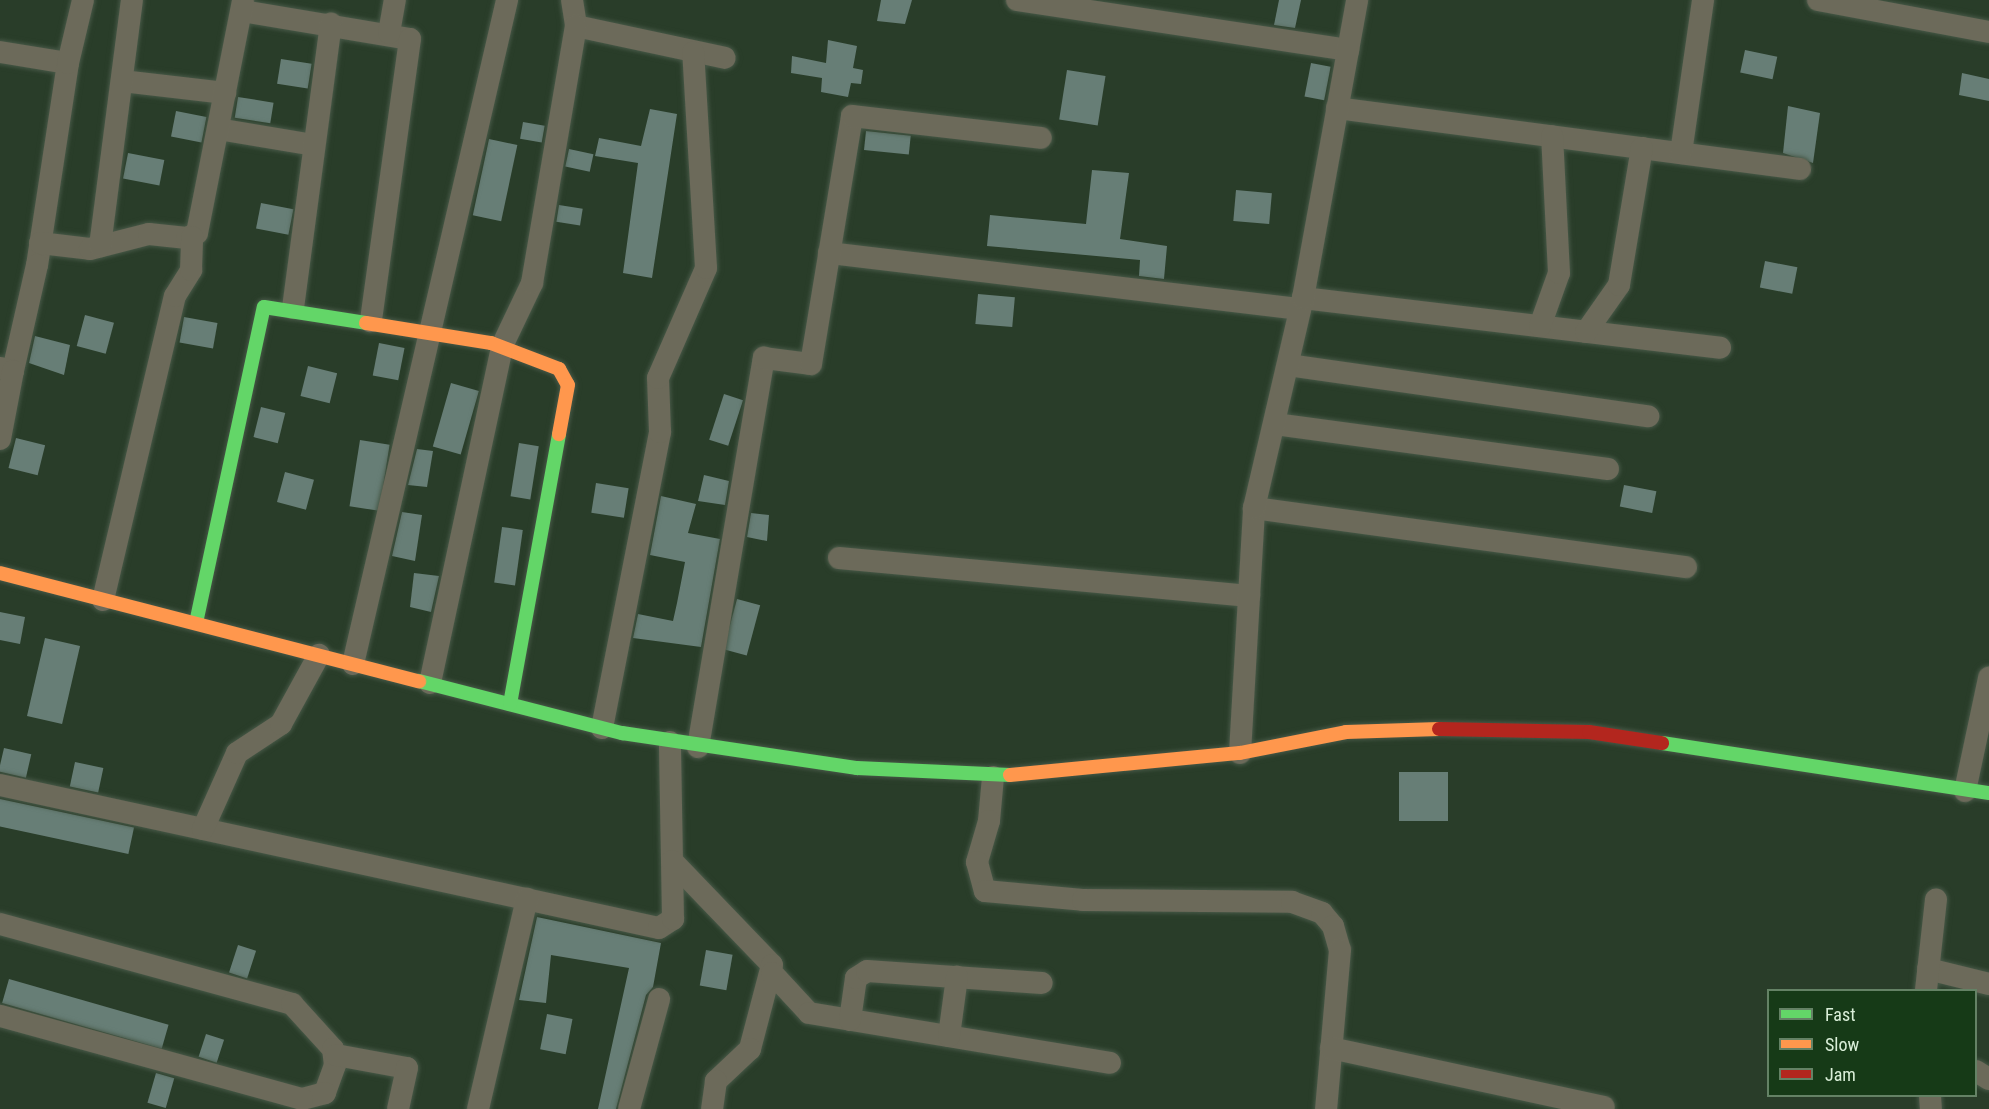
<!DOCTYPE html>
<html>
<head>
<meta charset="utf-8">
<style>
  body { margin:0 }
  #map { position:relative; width:1989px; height:1109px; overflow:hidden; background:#293d29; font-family:"Roboto Condensed",sans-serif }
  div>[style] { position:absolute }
  .building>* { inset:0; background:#677e76; transform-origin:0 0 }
  .roads { filter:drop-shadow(0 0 2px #475847) drop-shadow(0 0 2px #475847) }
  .street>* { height:22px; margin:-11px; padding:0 11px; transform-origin:11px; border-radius:11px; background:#6c6a5a }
  .fast>* { height:14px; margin:-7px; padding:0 7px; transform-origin:7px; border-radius:7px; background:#63d668 }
  .slow>* { height:14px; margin:-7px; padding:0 7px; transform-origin:7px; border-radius:7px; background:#ff974d }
  .jam>* { height:14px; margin:-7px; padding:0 7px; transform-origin:7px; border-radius:7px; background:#b3261e }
  span { translate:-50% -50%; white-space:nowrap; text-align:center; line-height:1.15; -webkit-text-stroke:6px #163a17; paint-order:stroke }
  .legend { position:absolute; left:1767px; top:989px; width:210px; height:108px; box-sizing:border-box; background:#163a17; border:2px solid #648265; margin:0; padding:8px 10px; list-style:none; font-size:18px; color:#daefd9 }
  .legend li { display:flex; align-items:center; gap:12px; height:30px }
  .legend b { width:30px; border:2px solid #648265 }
</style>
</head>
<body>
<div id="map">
  <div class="building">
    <i style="clip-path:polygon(881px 0,912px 0,905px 24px,877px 21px)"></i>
    <i style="clip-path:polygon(1279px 0,1301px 0,1295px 28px,1274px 25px)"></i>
    <i style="clip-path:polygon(828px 40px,857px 46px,853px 68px,863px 70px,861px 84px,851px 83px,848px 97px,821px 92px,822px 78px,791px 73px,792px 56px,826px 63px)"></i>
    <i style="left:1745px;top:50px;width:33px;height:23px;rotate:12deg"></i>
    <i style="left:281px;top:59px;width:31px;height:25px;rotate:9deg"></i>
    <i style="left:1311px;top:63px;width:20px;height:34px;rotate:11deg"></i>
    <i style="left:1067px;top:70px;width:39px;height:50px;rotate:9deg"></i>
    <i style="clip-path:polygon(1962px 73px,1989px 79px,1989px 101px,1959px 95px)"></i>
    <i style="left:238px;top:97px;width:36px;height:21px;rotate:9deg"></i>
    <i style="clip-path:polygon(1788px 106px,1820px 113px,1813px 163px,1783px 153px)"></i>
    <i style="clip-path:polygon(650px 109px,677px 114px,652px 278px,623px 273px,638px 163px,595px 156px,599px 138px,641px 146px)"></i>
    <i style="left:176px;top:111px;width:31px;height:26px;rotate:11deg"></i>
    <i style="left:523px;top:122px;width:22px;height:17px;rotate:10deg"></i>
    <i style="left:866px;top:131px;width:45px;height:19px;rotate:6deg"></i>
    <i style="left:489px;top:139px;width:29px;height:78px;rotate:12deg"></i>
    <i style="left:569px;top:149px;width:25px;height:18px;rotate:12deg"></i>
    <i style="left:128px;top:153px;width:37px;height:26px;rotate:11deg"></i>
    <i style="clip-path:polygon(1092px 170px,1129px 173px,1120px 239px,1167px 246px,1164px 279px,1139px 276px,1140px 260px,987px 246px,990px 215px,1086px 224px)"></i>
    <i style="left:1236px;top:190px;width:36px;height:31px;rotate:5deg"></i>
    <i style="left:261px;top:203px;width:33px;height:26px;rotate:11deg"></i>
    <i style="left:559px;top:205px;width:24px;height:17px;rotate:9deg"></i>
    <i style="left:1765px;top:261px;width:33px;height:27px;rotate:11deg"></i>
    <i style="left:978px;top:294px;width:37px;height:30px;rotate:5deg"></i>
    <i style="left:85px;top:315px;width:30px;height:32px;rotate:15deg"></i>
    <i style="left:184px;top:317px;width:34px;height:26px;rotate:10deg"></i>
    <i style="clip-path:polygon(35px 336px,70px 345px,64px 375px,29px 363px)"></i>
    <i style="left:379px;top:343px;width:26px;height:33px;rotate:11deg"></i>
    <i style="left:308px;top:366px;width:30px;height:31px;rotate:14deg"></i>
    <i style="left:451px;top:383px;width:29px;height:66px;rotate:16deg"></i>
    <i style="left:724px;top:394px;width:20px;height:48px;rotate:18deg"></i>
    <i style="left:261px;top:407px;width:25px;height:31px;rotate:14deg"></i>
    <i style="left:16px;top:438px;width:30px;height:31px;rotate:14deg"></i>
    <i style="left:360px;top:440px;width:30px;height:67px;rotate:9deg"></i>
    <i style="left:519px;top:443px;width:20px;height:54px;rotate:9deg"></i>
    <i style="clip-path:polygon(417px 449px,433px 451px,427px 487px,408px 485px)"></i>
    <i style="left:285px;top:472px;width:30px;height:31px;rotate:15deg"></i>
    <i style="clip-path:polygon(704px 475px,729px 481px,725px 505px,698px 501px)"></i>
    <i style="left:596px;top:483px;width:33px;height:30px;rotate:9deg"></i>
    <i style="left:1624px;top:485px;width:33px;height:22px;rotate:11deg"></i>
    <i style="clip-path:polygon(661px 496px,696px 504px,688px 533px,720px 539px,701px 647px,633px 638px,638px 614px,673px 621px,677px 603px,685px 562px,650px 555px)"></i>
    <i style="clip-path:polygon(402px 512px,422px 515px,415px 561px,392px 556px)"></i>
    <i style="clip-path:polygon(751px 513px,769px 515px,767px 541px,747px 537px)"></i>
    <i style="left:502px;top:527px;width:21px;height:56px;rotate:8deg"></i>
    <i style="clip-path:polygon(414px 573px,439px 576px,431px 612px,410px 607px)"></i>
    <i style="left:737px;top:599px;width:24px;height:52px;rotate:15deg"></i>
    <i style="clip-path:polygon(0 612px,25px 617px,20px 644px,0 640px)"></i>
    <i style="left:45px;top:638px;width:36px;height:80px;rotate:13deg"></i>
    <i style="left:4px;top:748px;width:28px;height:24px;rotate:13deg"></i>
    <i style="left:75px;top:762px;width:29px;height:25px;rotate:12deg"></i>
    <i style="left:1399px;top:772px;width:49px;height:49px"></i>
    <i style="left:0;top:799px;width:137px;height:27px;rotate:12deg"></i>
    <i style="clip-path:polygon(537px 917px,661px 943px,653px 987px,646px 995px,616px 1109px,598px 1109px,629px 968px,551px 955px,546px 1003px,519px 1000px)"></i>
    <i style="left:238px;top:945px;width:19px;height:29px;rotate:18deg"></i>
    <i style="left:706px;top:950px;width:27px;height:36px;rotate:10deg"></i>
    <i style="left:9px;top:979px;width:166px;height:25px;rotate:16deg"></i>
    <i style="left:547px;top:1014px;width:26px;height:36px;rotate:11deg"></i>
    <i style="left:206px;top:1034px;width:19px;height:24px;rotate:18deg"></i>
    <i style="left:156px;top:1073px;width:19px;height:31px;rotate:16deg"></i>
  </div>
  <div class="roads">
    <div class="street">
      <i style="left:572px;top:0;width:26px;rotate:81deg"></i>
      <i style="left:576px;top:26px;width:152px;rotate:12.1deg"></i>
      <i style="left:1017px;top:0;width:335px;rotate:8.6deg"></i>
      <i style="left:1818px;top:0;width:174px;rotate:10.6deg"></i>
      <i style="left:242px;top:11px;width:170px;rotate:9.5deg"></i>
      <i style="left:410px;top:39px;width:285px;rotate:97.9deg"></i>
      <i style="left:389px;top:33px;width:34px;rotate:-80deg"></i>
      <i style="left:0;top:52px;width:69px;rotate:9.2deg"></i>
      <i style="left:68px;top:63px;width:204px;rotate:98.7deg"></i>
      <i style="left:37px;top:265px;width:109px;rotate:102.8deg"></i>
      <i style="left:13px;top:371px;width:13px;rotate:-167deg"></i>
      <i style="left:68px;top:63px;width:65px;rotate:-76.6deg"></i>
      <i style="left:122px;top:81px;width:104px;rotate:6.6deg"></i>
      <i style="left:1337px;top:108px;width:467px;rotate:7.5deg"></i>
      <i style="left:218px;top:129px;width:97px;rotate:9.5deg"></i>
      <i style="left:1681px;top:153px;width:155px;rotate:-81.8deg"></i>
      <i style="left:40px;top:243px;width:50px;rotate:6.8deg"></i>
      <i style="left:90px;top:249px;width:61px;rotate:-14.3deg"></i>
      <i style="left:149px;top:234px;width:38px;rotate:6deg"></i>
      <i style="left:187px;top:238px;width:11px;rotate:-27deg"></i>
      <i style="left:197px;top:233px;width:237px;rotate:-78.8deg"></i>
      <i style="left:100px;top:246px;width:248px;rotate:-82.6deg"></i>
      <i style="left:829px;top:253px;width:474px;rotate:6.8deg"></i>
      <i style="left:1303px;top:298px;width:420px;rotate:6.8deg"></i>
      <i style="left:293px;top:308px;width:287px;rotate:-82.4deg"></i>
      <i style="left:1540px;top:326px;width:56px;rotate:-70.3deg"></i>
      <i style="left:1559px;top:273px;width:137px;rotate:-92.9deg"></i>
      <i style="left:1586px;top:332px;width:57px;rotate:-54.9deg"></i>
      <i style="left:1619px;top:285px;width:139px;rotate:-80.5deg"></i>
      <i style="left:1288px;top:365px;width:364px;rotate:8.1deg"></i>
      <i style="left:1275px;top:424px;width:336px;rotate:7.7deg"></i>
      <i style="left:0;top:439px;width:69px;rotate:-79.2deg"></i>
      <i style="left:1254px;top:508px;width:436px;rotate:7.8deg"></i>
      <i style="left:839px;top:558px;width:412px;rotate:5.3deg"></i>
      <i style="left:103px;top:600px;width:312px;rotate:-76.7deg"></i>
      <i style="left:175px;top:296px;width:31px;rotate:-58deg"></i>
      <i style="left:191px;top:270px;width:33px;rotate:-88deg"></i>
      <i style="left:353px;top:664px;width:682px;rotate:-76.94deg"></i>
      <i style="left:430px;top:683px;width:345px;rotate:-77.9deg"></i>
      <i style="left:502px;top:346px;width:70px;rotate:-64.5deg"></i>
      <i style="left:532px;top:283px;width:261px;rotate:-80.3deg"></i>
      <i style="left:602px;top:728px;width:302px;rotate:-78.9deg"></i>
      <i style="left:660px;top:432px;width:54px;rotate:-92.1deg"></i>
      <i style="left:658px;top:378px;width:120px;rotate:-66.4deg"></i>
      <i style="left:706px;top:268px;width:216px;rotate:-93.4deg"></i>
      <i style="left:698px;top:747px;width:395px;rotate:-80.4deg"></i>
      <i style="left:764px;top:358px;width:47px;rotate:7.3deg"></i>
      <i style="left:811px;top:364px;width:251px;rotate:-80.6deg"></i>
      <i style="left:852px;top:116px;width:190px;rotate:6.6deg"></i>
      <i style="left:1240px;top:753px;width:245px;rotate:-86.7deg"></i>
      <i style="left:1254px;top:508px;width:216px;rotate:-76.9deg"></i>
      <i style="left:1303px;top:298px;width:303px;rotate:-79.7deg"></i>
      <i style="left:993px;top:777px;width:44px;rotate:95.2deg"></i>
      <i style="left:989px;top:821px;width:43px;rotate:106.3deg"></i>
      <i style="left:977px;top:862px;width:30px;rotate:75deg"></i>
      <i style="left:985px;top:891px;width:98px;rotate:5.2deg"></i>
      <i style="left:1083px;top:900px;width:209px;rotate:0.5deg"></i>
      <i style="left:1292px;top:902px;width:32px;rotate:20deg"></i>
      <i style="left:1322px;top:913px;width:17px;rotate:50deg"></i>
      <i style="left:1333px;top:926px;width:25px;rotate:74deg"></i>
      <i style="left:1340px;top:950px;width:160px;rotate:95deg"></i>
      <i style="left:0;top:785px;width:674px;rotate:12.24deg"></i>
      <i style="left:659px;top:928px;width:17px;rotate:-33deg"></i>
      <i style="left:673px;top:919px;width:177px;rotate:-91deg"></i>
      <i style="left:1965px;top:791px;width:116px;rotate:-78deg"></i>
      <i style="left:203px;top:829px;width:83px;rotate:-65.9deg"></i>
      <i style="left:237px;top:753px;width:53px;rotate:-33.4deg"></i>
      <i style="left:281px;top:724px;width:79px;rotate:-61.2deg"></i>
      <i style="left:672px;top:861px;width:144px;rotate:46.1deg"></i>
      <i style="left:772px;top:965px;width:87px;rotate:104.7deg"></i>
      <i style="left:750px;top:1049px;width:47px;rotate:136.7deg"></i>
      <i style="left:716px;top:1081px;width:28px;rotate:98deg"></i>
      <i style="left:0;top:924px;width:303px;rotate:15.3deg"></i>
      <i style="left:292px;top:1004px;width:61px;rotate:47.7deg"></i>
      <i style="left:333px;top:1049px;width:16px;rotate:83deg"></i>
      <i style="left:335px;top:1065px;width:30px;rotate:110deg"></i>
      <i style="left:325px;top:1093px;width:24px;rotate:165deg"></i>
      <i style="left:302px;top:1099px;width:313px;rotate:-164.6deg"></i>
      <i style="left:1928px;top:969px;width:63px;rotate:13.8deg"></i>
      <i style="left:772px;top:973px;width:54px;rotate:47.2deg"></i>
      <i style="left:809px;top:1013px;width:305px;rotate:9.4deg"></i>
      <i style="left:1926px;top:990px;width:91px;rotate:-83.7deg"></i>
      <i style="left:850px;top:1020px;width:42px;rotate:-81.9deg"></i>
      <i style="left:856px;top:978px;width:13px;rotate:-32deg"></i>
      <i style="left:867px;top:971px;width:175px;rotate:3.9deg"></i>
      <i style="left:949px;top:1036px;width:60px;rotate:-82.3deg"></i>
      <i style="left:1331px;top:1048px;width:279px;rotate:12.2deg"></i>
      <i style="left:336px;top:1055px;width:72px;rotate:10.4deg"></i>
      <i style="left:407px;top:1068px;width:42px;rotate:102.4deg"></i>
      <i style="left:1976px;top:1071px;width:15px;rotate:32deg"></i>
      <i style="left:1930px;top:1096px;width:13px;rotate:86deg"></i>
      <i style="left:478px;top:1109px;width:216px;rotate:-76.9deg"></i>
      <i style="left:629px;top:1109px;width:114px;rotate:-74.7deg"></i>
    </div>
    <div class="fast">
      <i style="left:196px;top:623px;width:323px;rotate:-77.9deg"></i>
      <i style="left:264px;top:307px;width:103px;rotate:8.9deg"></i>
      <i style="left:419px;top:681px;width:210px;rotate:14.4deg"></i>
      <i style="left:622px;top:733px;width:238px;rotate:8.5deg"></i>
      <i style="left:857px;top:768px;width:153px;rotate:2.6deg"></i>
      <i style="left:510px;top:704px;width:274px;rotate:-79.7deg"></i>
      <i style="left:1662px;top:743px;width:331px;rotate:8.7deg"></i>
    </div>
    <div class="slow">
      <i style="left:366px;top:323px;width:127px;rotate:9.1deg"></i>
      <i style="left:491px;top:343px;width:73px;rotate:20.9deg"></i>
      <i style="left:559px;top:369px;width:18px;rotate:61deg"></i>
      <i style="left:568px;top:385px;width:50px;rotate:100.4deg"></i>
      <i style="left:0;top:573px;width:433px;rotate:14.5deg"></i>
      <i style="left:1010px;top:775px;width:231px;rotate:-5.5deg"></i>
      <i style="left:1240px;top:753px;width:108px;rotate:-11.2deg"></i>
      <i style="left:1346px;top:732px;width:93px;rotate:-1.8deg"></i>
    </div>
    <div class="jam">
      <i style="left:1439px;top:729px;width:150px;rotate:1.1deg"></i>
      <i style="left:1589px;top:732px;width:74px;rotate:8.6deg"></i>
    </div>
  </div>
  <ul class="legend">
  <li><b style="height:8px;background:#63d668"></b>Fast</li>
  <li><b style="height:8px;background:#ff974d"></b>Slow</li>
  <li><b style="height:8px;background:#b3261e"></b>Jam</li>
  </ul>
</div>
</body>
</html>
